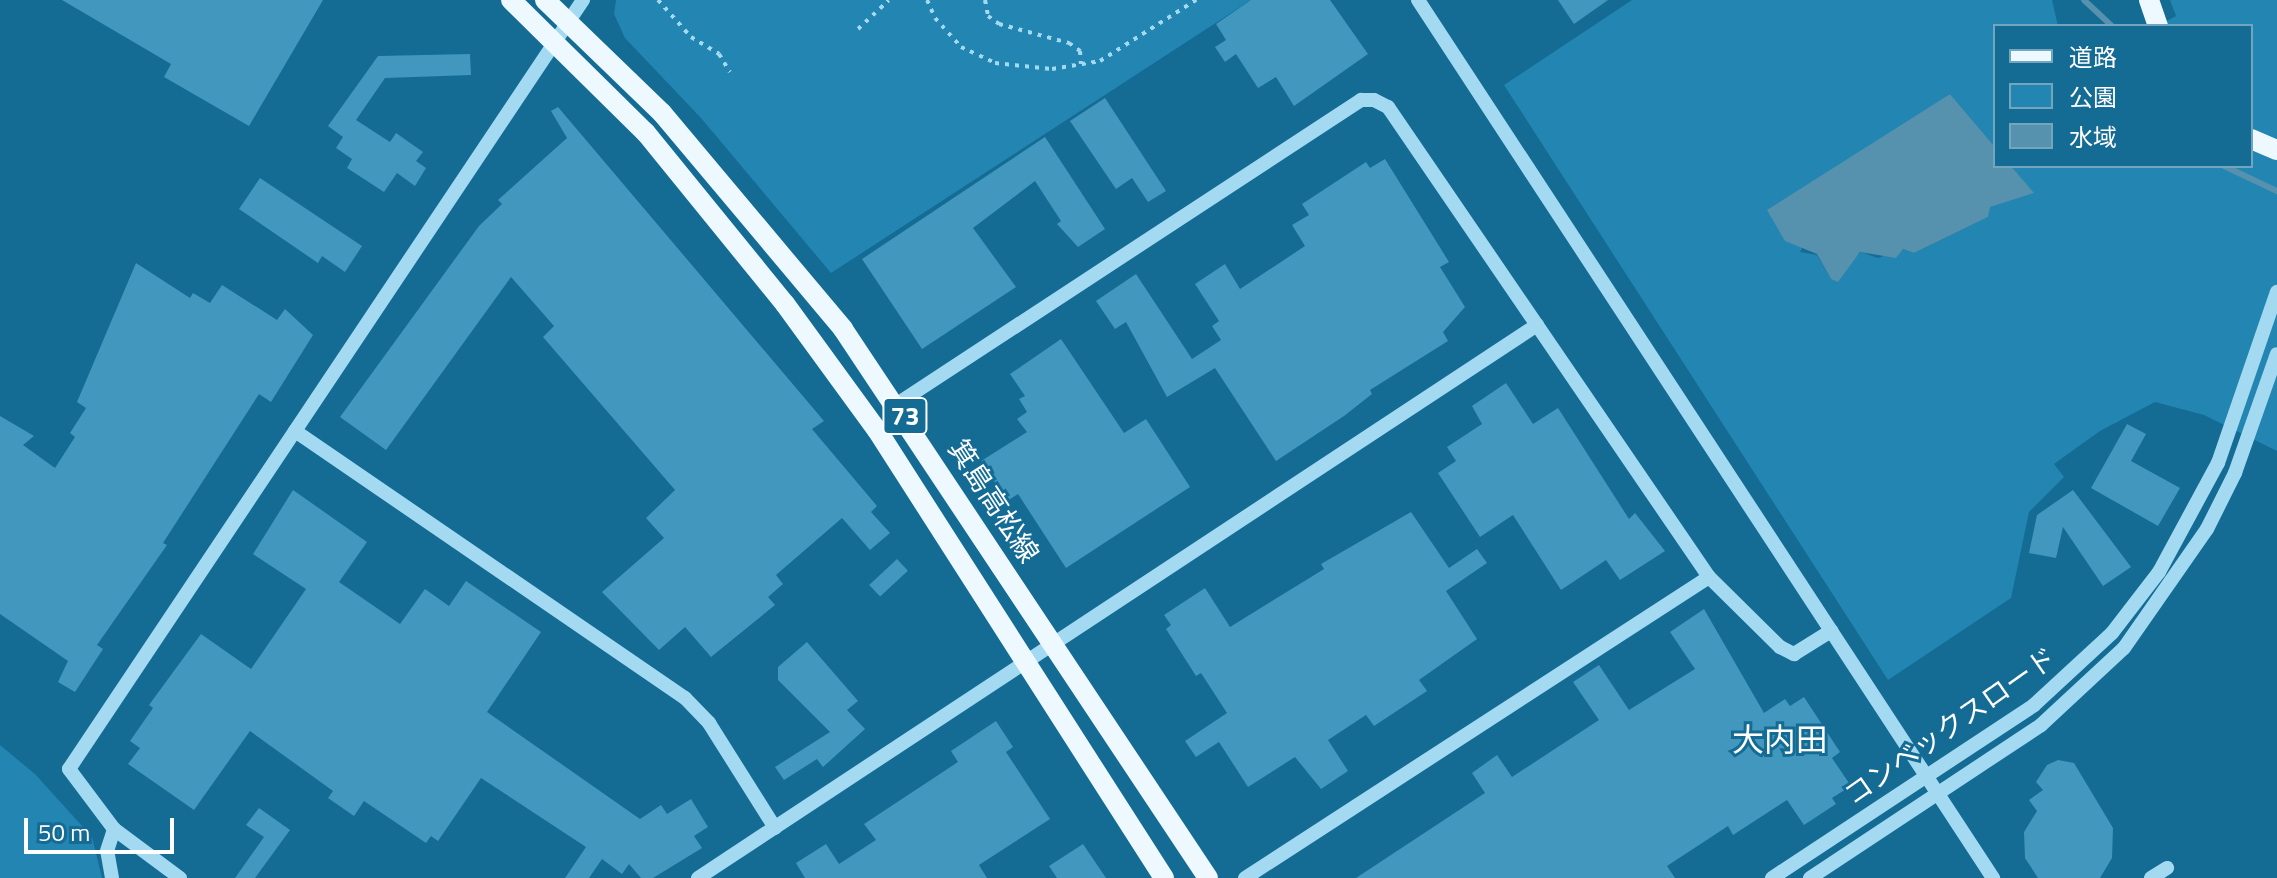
<!DOCTYPE html>
<html>
<head>
<meta charset="utf-8">
<style>
  body { margin:0 }
  #map { position:relative; width:2277px; height:878px; overflow:hidden; background:#146b94; font-family:"Titillium Web","Noto Sans JP",sans-serif }
  div>[style] { position:absolute }
  .green>* { inset:0; background:#2385b1 }
  .water>* { inset:0; background:#5691ae }
  .stream>* { height:6px; margin:-3px; padding:0 3px; transform-origin:3px; border-radius:3px; background:#5691ae }
  .building>* { inset:0; background:#4197be; transform-origin:0 0 }
  .path>* { height:4px; margin-top:-2px; transform-origin:0; background:repeating-linear-gradient(90deg,#a3daf2 0 4px,transparent 0 10px) }
  .minor>* { height:14px; margin:-7px; padding:0 7px; transform-origin:7px; border-radius:7px; background:#a3daf2 }
  .major>* { height:20px; margin:-10px; padding:0 10px; transform-origin:10px; border-radius:10px; background:#eef9ff }
  span { translate:-50% -50%; white-space:nowrap; text-align:center; line-height:1.15; -webkit-text-stroke:6px #146b94; paint-order:stroke }
  .shield-label span { padding:2px 6px; background:#146b94; border:2px solid; border-radius:6px; -webkit-text-stroke-width:0 }
  .shield-label { font-size:26px; color:#fff; font-weight:700 }
  .street-label { font-size:28px; color:#fff }
  .quarter-label { font-size:32px; color:#fff }
  .legend { position:absolute; left:1993px; top:24px; width:260px; height:144px; box-sizing:border-box; background:#146b94; border:2px solid #72a6bf; margin:0; padding:10px 14px; list-style:none; font-size:24px; color:#fff }
  .legend li { display:flex; align-items:center; gap:16px; height:40px }
  .legend b { width:40px; border:2px solid #72a6bf }
  .scale { position:absolute; left:24px; top:818px; width:150px; height:36px; box-sizing:border-box; border:4px solid #fff; border-top:0; padding-left:10px; font-size:24px; line-height:28px; white-space:nowrap; color:#fff; -webkit-text-stroke:6px #146b94; paint-order:stroke }
</style>
</head>
<body>
<div id="map">
  <div class="green">
    <i style="clip-path:polygon(616px 0,1251px 0,831px 273px,701px 118px,625px 38px,614px 14px)"></i>
    <i style="clip-path:polygon(1632px 0,2052px 0,2058px 26px,1995px 26px,1995px 147px,1950px 94px,1853px 159px,1800px 252px,1817px 255px,1831px 279px,1861px 252px,1878px 258px,1903px 249px,1914px 253px,1988px 217px,1989px 207px,2033px 193px,2011px 166px,2251px 166px,2251px 26px,2157px 26px,2176px 16px,2170px 0,2277px 0,2277px 451px,2204px 415px,2155px 402px,2100px 431px,2054px 464px,2064px 477px,2029px 512px,2011px 598px,1888px 680px,1504px 85px)"></i>
    <i style="clip-path:polygon(0 745px,35px 774px,92px 837px,102px 878px,0 878px)"></i>
  </div>
  <div class="water">
    <i style="clip-path:polygon(1950px 94px,1995px 147px,1995px 166px,2011px 166px,2034px 193px,1990px 207px,1988px 217px,1914px 253px,1903px 249px,1896px 258px,1860px 252px,1838px 282px,1831px 279px,1817px 254px,1785px 241px,1767px 210px)"></i>
  </div>
  <div class="stream">
    <i style="left:2084px;top:0;width:38px;rotate:43deg"></i>
    <i style="left:2224px;top:166px;width:59px;rotate:25.3deg"></i>
  </div>
  <div class="building">
    <i style="clip-path:polygon(62px 0,323px 0,249px 126px,164px 77px,171px 64px)"></i>
    <i style="clip-path:polygon(1251px 0,1330px 0,1368px 54px,1294px 106px,1276px 77px,1258px 88px,1236px 54px,1225px 62px,1215px 47px,1226px 40px,1216px 24px)"></i>
    <i style="clip-path:polygon(1558px 0,1608px 0,1574px 24px)"></i>
    <i style="clip-path:polygon(470px 54px,471px 75px,385px 78px,356px 120px,390px 142px,396px 133px,423px 152px,416px 161px,426px 168px,415px 186px,397px 173px,384px 192px,347px 168px,352px 159px,336px 148px,343px 137px,328px 126px,378px 56px)"></i>
    <i style="clip-path:polygon(1105px 98px,1166px 191px,1148px 202px,1132px 178px,1116px 189px,1070px 121px)"></i>
    <i style="clip-path:polygon(558px 107px,824px 421px,812px 429px,877px 506px,871px 512px,890px 533px,870px 550px,842px 518px,776px 575px,783px 584px,768px 597px,775px 605px,711px 657px,685px 627px,659px 650px,602px 592px,664px 538px,646px 518px,675px 490px,543px 337px,554px 326px,511px 277px,386px 450px,340px 417px,479px 226px,502px 204px,498px 200px,567px 138px,551px 111px)"></i>
    <i style="clip-path:polygon(1045px 137px,1105px 229px,1078px 247px,1057px 224px,1061px 221px,1035px 181px,973px 228px,1016px 287px,922px 349px,862px 259px)"></i>
    <i style="clip-path:polygon(1385px 159px,1449px 262px,1440px 267px,1465px 307px,1443px 332px,1448px 341px,1370px 390px,1372px 394px,1344px 416px,1276px 461px,1215px 368px,1167px 397px,1126px 322px,1115px 329px,1096px 301px,1136px 274px,1192px 359px,1221px 340px,1212px 326px,1219px 321px,1195px 284px,1225px 264px,1240px 289px,1305px 246px,1292px 225px,1309px 215px,1302px 204px,1366px 162px,1370px 168px)"></i>
    <i style="clip-path:polygon(260px 178px,362px 246px,345px 272px,322px 256px,318px 263px,239px 209px)"></i>
    <i style="clip-path:polygon(136px 263px,190px 298px,193px 293px,210px 303px,222px 285px,277px 320px,285px 309px,313px 335px,271px 402px,259px 394px,163px 543px,167px 545px,97px 645px,103px 649px,75px 692px,58px 682px,68px 661px,0 614px,0 416px,34px 436px,23px 445px,55px 468px,75px 437px,70px 433px,86px 408px,77px 402px)"></i>
    <i style="clip-path:polygon(1061px 339px,1124px 433px,1146px 419px,1190px 487px,1066px 568px,1018px 494px,1007px 501px,981px 461px,1027px 432px,1017px 419px,1027px 412px,1019px 399px,1025px 396px,1010px 374px)"></i>
    <i style="clip-path:polygon(1506px 383px,1533px 424px,1558px 408px,1629px 519px,1635px 513px,1665px 551px,1620px 580px,1606px 560px,1561px 590px,1513px 515px,1480px 537px,1438px 473px,1456px 461px,1447px 447px,1482px 424px,1472px 406px)"></i>
    <i style="clip-path:polygon(2127px 424px,2146px 434px,2131px 461px,2180px 488px,2158px 526px,2091px 488px)"></i>
    <i style="clip-path:polygon(293px 490px,367px 542px,339px 582px,400px 624px,425px 589px,449px 606px,466px 581px,541px 632px,487px 712px,640px 819px,661px 805px,667px 814px,691px 799px,708px 827px,694px 836px,702px 848px,653px 878px,641px 878px,629px 864px,622px 874px,602px 859px,589px 878px,565px 878px,586px 847px,481px 778px,438px 841px,431px 836px,426px 843px,364px 801px,354px 816px,328px 798px,333px 791px,250px 731px,194px 810px,128px 764px,140px 748px,130px 741px,153px 708px,149px 705px,201px 634px,251px 669px,306px 589px,253px 554px)"></i>
    <i style="clip-path:polygon(2073px 490px,2131px 567px,2103px 586px,2063px 527px,2056px 558px,2029px 553px,2037px 515px)"></i>
    <i style="clip-path:polygon(1411px 512px,1449px 568px,1477px 549px,1487px 563px,1446px 591px,1477px 639px,1419px 680px,1427px 691px,1374px 726px,1366px 715px,1328px 740px,1348px 771px,1321px 789px,1295px 757px,1248px 787px,1219px 742px,1196px 757px,1185px 741px,1227px 713px,1201px 673px,1196px 676px,1166px 629px,1171px 625px,1164px 615px,1205px 588px,1230px 627px,1324px 569px,1321px 564px)"></i>
    <i style="left:897px;top:559px;width:16px;height:38px;rotate:47deg"></i>
    <i style="clip-path:polygon(1704px 609px,1764px 713px,1785px 699px,1790px 706px,1804px 697px,1840px 752px,1832px 758px,1851px 786px,1832px 798px,1836px 804px,1804px 825px,1787px 800px,1733px 835px,1728px 826px,1667px 866px,1675px 878px,1356px 878px,1485px 793px,1472px 773px,1497px 755px,1512px 777px,1599px 720px,1573px 682px,1599px 665px,1629px 710px,1695px 669px,1670px 632px)"></i>
    <i style="clip-path:polygon(807px 642px,858px 701px,847px 710px,865px 729px,823px 767px,817px 759px,784px 780px,775px 767px,830px 732px,778px 680px,778px 667px)"></i>
    <i style="clip-path:polygon(996px 721px,1013px 747px,1006px 752px,1050px 819px,979px 865px,987px 878px,805px 878px,796px 863px,826px 844px,839px 864px,876px 840px,864px 824px,958px 762px,951px 751px)"></i>
    <i style="clip-path:polygon(2058px 760px,2074px 763px,2113px 828px,2112px 858px,2100px 878px,2038px 878px,2025px 858px,2024px 832px,2037px 811px,2029px 800px,2043px 790px,2036px 782px,2047px 765px)"></i>
    <i style="clip-path:polygon(259px 808px,290px 830px,255px 878px,235px 878px,264px 837px,246px 825px)"></i>
    <i style="clip-path:polygon(1083px 844px,1106px 878px,1057px 878px,1049px 866px)"></i>
  </div>
  <div class="path">
    <i style="left:658px;top:0;width:50px;rotate:48.3deg"></i>
    <i style="left:691px;top:37px;width:33px;rotate:31deg"></i>
    <i style="left:719px;top:54px;width:21px;rotate:59deg"></i>
    <i style="left:927px;top:0;width:20px;rotate:66deg"></i>
    <i style="left:935px;top:18px;width:39px;rotate:48deg"></i>
    <i style="left:961px;top:47px;width:38px;rotate:25deg"></i>
    <i style="left:995px;top:63px;width:57px;rotate:6deg"></i>
    <i style="left:1052px;top:69px;width:49px;rotate:-9.5deg"></i>
    <i style="left:1100px;top:61px;width:114px;rotate:-32.4deg"></i>
    <i style="left:985px;top:0;width:16px;rotate:79deg"></i>
    <i style="left:988px;top:16px;width:14px;rotate:36deg"></i>
    <i style="left:999px;top:24px;width:73px;rotate:15.2deg"></i>
    <i style="left:1069px;top:43px;width:14px;rotate:36deg"></i>
    <i style="left:1080px;top:51px;width:13px;rotate:86deg"></i>
    <i style="left:858px;top:29px;width:42px;rotate:-43.1deg"></i>
  </div>
  <div class="minor">
    <i style="left:1418px;top:0;width:1050px;rotate:56.78deg"></i>
    <i style="left:897px;top:404px;width:555px;rotate:-33.23deg"></i>
    <i style="left:1361px;top:100px;width:13px"></i>
    <i style="left:1374px;top:100px;width:16px;rotate:27deg"></i>
    <i style="left:1388px;top:107px;width:569px;rotate:55.67deg"></i>
    <i style="left:1709px;top:577px;width:100px;rotate:44.6deg"></i>
    <i style="left:1780px;top:647px;width:16px;rotate:27deg"></i>
    <i style="left:1794px;top:654px;width:44px;rotate:-31.9deg"></i>
    <i style="left:295px;top:431px;width:473px;rotate:34.4deg"></i>
    <i style="left:685px;top:698px;width:35px;rotate:46deg"></i>
    <i style="left:709px;top:723px;width:124px;rotate:57.8deg"></i>
    <i style="left:112px;top:878px;width:27px;rotate:-100deg"></i>
    <i style="left:107px;top:851px;width:23px;rotate:-72deg"></i>
    <i style="left:180px;top:878px;width:82px;rotate:-143.4deg"></i>
    <i style="left:114px;top:829px;width:75px;rotate:-126.9deg"></i>
    <i style="left:69px;top:769px;width:925px;rotate:-56.24deg"></i>
    <i style="left:698px;top:878px;width:1005px;rotate:-33.39deg"></i>
    <i style="left:1245px;top:878px;width:553px;rotate:-32.97deg"></i>
    <i style="left:1772px;top:878px;width:314px;rotate:-33.4deg"></i>
    <i style="left:2034px;top:705px;width:106px;rotate:-42.7deg"></i>
    <i style="left:2112px;top:633px;width:77px;rotate:-52.4deg"></i>
    <i style="left:2159px;top:572px;width:124px;rotate:-61.6deg"></i>
    <i style="left:2218px;top:463px;width:181px;rotate:-71deg"></i>
    <i style="left:1810px;top:878px;width:277px;rotate:-33.5deg"></i>
    <i style="left:2041px;top:725px;width:113px;rotate:-42.9deg"></i>
    <i style="left:2124px;top:648px;width:145px;rotate:-55.1deg"></i>
    <i style="left:2207px;top:529px;width:63px;rotate:-63.4deg"></i>
    <i style="left:2235px;top:473px;width:126px;rotate:-70.6deg"></i>
    <i style="left:2151px;top:878px;width:19px;rotate:-32deg"></i>
  </div>
  <div class="major">
    <i style="left:511px;top:0;width:190px;rotate:44.6deg"></i>
    <i style="left:646px;top:133px;width:220px;rotate:50.9deg"></i>
    <i style="left:785px;top:304px;width:156px;rotate:53.9deg"></i>
    <i style="left:877px;top:430px;width:532px;rotate:57.36deg"></i>
    <i style="left:545px;top:0;width:163px;rotate:44deg"></i>
    <i style="left:662px;top:113px;width:282px;rotate:50deg"></i>
    <i style="left:843px;top:329px;width:659px;rotate:56.38deg"></i>
    <i style="left:2149px;top:0;width:28px;rotate:71deg"></i>
    <i style="left:2251px;top:139px;width:28px;rotate:23deg"></i>
  </div>
  <div class="shield-label">
    <span style="left:905px;top:416px">73</span>
  </div>
  <div class="street-label">
    <span style="left:994px;top:501px;rotate:57deg">箕島高松線</span>
    <span style="left:1950px;top:726px;rotate:-35deg">コンベックスロード</span>
  </div>
  <div class="quarter-label">
    <span style="left:1780px;top:739px">大内田</span>
  </div>
  <ul class="legend">
  <li><b style="height:10px;background:#eef9ff"></b>道路</li>
  <li><b style="height:22px;background:#2385b1"></b>公園</li>
  <li><b style="height:22px;background:#5691ae"></b>水域</li>
  </ul>
  <div class="scale">50 m</div>
</div>
</body>
</html>
